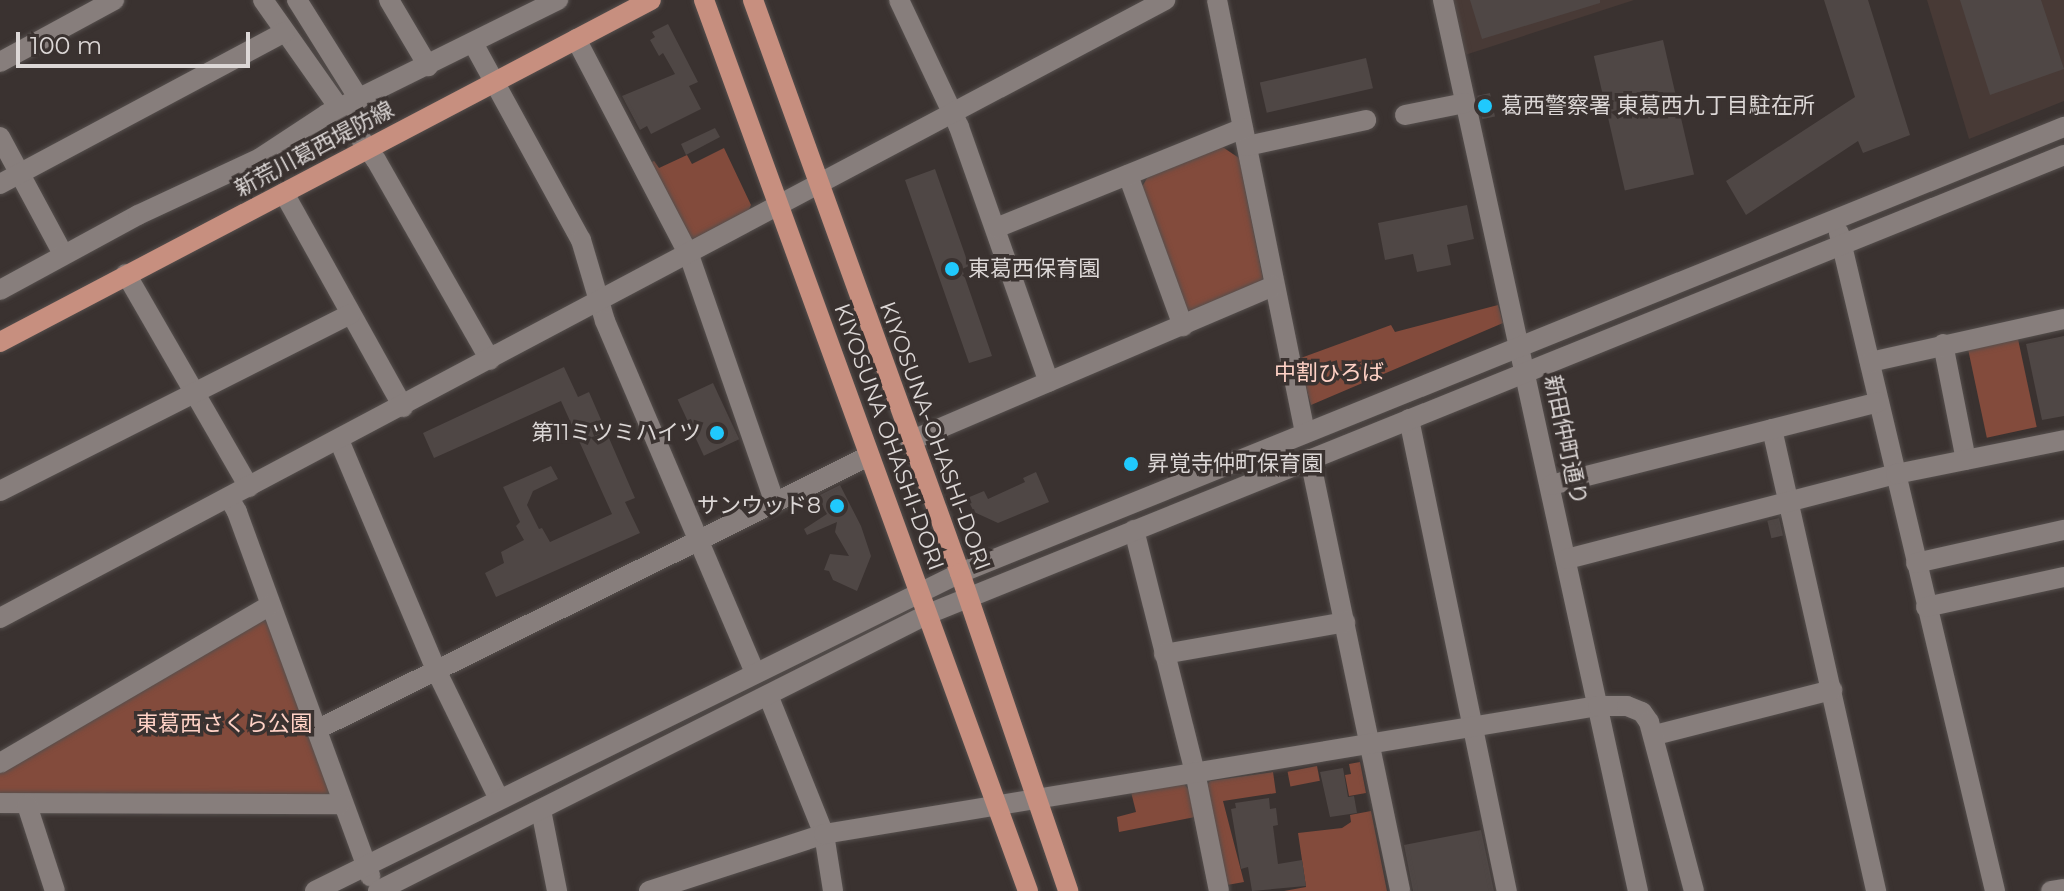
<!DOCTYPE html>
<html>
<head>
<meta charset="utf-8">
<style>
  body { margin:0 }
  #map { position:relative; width:2064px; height:891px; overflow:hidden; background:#3a3230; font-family:Montserrat,"Noto Sans JP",sans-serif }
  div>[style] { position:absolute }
  .built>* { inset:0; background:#483a36 }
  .green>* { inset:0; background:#834b3c; transform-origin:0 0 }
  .building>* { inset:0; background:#4f4745; transform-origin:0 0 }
  .roads { filter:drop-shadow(0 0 2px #554f4d) drop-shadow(0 0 2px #554f4d) }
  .minor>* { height:20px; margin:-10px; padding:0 10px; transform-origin:10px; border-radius:10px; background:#877e7c }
  .major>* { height:20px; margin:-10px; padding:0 10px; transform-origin:10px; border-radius:10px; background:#c78f7f }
  .dots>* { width:22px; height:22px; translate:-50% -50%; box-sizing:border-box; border:4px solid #3a3230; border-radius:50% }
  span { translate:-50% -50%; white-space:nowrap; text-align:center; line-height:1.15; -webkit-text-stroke:7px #3a3230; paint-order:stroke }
  .poi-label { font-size:22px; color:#dcd7d6 }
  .left { translate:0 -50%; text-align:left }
  .right { translate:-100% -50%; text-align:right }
  .street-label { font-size:22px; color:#dcd7d6 }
  .park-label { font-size:22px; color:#ffd2c6 }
  .scale { position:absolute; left:16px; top:32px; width:234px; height:36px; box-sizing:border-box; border:4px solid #dcd7d6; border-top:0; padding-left:10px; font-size:24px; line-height:28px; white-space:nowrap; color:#dcd7d6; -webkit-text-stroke:6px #3a3230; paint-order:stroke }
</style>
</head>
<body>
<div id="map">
  <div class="built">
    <i style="clip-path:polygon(1453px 0,1634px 0,1465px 55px)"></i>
    <i style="clip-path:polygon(1927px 0,2064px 0,2064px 101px,1969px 139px)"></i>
  </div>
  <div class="green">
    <i style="clip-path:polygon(1221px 146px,1239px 158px,1264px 284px,1187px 316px,1138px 194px,1147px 178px)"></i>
    <i style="clip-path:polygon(724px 148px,751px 205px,747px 214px,693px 242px,646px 165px,654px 161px,659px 168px,687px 155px,692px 164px)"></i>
    <i style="clip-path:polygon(1498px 305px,1503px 323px,1311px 405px,1298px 359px,1391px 325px,1395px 332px)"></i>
    <i style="left:2018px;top:339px;width:90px;height:51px;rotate:78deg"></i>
    <i style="clip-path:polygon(265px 614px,332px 794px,0 802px,0 768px)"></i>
    <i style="clip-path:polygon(1360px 762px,1366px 793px,1349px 796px,1345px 775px,1351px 774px,1349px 764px)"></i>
    <i style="left:1317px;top:766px;width:15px;height:30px;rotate:79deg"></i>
    <i style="clip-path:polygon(1273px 772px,1276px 793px,1223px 801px,1244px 882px,1227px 885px,1207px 785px,1210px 781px)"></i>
    <i style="clip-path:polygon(1184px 784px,1190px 791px,1195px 817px,1119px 832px,1117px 817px,1136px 812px,1131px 792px)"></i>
    <i style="clip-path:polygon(1371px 811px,1387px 891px,1284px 891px,1306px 887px,1298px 833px,1342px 828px,1351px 822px,1350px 815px)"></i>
  </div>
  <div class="building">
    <i style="clip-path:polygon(1470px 0,1600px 0,1600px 3px,1482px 39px)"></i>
    <i style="clip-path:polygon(1824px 0,1868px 0,1910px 135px,1863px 153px,1858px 141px,1746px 215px,1726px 181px,1855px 97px)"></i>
    <i style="clip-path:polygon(1960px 0,2041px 0,2064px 69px,1990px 95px)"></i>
    <i style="clip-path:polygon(668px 24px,698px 82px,689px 86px,701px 109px,651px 134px,647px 126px,640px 130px,622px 96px,675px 74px,663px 53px,659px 56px,650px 40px,655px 37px,652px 32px)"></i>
    <i style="left:1663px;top:40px;width:138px;height:71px;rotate:77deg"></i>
    <i style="left:1366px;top:58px;width:31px;height:109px;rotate:77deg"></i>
    <i style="left:1490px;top:93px;width:24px;height:13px;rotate:78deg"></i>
    <i style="clip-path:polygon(715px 128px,720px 137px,686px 155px,681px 144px)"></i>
    <i style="clip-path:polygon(935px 169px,969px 266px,962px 269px,992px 356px,969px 363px,905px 180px)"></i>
    <i style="clip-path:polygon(1467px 205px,1474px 239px,1447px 245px,1451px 265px,1417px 272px,1413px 254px,1385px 260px,1378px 223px)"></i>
    <i style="clip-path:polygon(2064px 336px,2064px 416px,2042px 420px,2026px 344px)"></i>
    <i style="clip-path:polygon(564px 367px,578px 397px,589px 392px,635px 498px,625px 502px,640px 533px,496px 597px,485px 573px,504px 563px,501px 552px,524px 540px,516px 526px,520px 522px,503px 487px,551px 466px,558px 479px,533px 491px,527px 505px,539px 529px,542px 528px,550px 542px,612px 514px,561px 401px,434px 458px,423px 433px)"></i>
    <i style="left:713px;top:383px;width:62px;height:39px;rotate:65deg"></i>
    <i style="clip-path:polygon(1036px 472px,1049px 502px,998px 523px,974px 512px,967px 498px,984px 491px,988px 499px,1025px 482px,1023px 478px)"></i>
    <i style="clip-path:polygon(840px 485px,861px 526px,871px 556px,857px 591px,833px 580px,829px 571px,824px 570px,830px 554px,849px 556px,835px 532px,837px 522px,807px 535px,804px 529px,827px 514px,818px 499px,820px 495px)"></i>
    <i style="left:1779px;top:518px;width:18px;height:12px;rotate:77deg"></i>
    <i style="clip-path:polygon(1343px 768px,1348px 797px,1354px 796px,1357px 813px,1330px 817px,1320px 772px)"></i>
    <i style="clip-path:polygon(1269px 798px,1270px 809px,1276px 808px,1278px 825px,1273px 826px,1278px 864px,1302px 860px,1306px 886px,1252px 891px,1248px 867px,1241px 869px,1231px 809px,1236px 808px,1235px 803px)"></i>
    <i style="clip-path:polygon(1481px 830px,1494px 891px,1413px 891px,1404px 845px)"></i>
  </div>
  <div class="roads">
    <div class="minor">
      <i style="left:263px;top:0;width:196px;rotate:54.8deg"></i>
      <i style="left:376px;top:160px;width:230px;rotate:60.3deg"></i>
      <i style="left:297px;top:0;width:117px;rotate:57.9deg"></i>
      <i style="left:389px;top:0;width:77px;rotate:59.4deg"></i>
      <i style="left:899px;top:0;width:140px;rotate:64.7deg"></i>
      <i style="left:959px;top:127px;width:270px;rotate:70.6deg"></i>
      <i style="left:1217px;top:0;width:440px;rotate:78.5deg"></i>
      <i style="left:1443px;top:0;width:912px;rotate:77.66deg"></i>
      <i style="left:576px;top:39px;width:244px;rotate:62.4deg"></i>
      <i style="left:689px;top:255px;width:262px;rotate:70.9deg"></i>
      <i style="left:473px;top:43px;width:225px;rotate:61.3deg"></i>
      <i style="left:581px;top:240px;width:84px;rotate:73.5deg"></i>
      <i style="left:605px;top:321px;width:382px;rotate:66.9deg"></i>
      <i style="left:0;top:62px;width:130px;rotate:-28.5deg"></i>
      <i style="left:1405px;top:115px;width:61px;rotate:-11.3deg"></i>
      <i style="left:0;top:137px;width:133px;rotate:61.7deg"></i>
      <i style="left:1247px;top:146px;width:122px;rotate:-12.3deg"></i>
      <i style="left:1128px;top:175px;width:161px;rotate:70deg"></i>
      <i style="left:0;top:184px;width:323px;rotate:-28.1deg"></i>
      <i style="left:284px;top:193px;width:245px;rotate:60.9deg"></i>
      <i style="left:996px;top:228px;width:266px;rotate:-22deg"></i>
      <i style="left:1839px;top:233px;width:676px;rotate:76.66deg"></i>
      <i style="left:126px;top:274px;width:246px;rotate:60deg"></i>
      <i style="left:0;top:290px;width:157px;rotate:-28.5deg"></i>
      <i style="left:138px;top:215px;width:135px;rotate:-25deg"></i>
      <i style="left:260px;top:158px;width:80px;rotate:-33.3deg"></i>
      <i style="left:327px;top:114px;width:258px;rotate:-26.3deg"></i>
      <i style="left:1943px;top:344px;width:118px;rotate:78.8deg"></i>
      <i style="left:1870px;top:362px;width:199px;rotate:-12.5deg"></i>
      <i style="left:1409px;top:419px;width:482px;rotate:78.3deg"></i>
      <i style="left:1772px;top:429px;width:474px;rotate:77.3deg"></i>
      <i style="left:339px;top:440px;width:252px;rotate:67.1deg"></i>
      <i style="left:437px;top:672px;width:141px;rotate:64deg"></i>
      <i style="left:910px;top:441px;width:395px;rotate:-23.1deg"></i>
      <i style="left:1310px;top:459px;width:441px;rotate:78.2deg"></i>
      <i style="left:1551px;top:485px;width:338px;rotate:-14.2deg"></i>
      <i style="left:0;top:491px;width:393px;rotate:-26.8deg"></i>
      <i style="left:229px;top:498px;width:16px;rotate:60deg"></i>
      <i style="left:237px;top:512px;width:388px;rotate:69.9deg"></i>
      <i style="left:1134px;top:530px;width:250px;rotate:75.9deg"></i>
      <i style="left:1195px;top:772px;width:121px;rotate:78.6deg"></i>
      <i style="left:1567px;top:559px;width:340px;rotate:-14.5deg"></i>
      <i style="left:1896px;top:474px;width:171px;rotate:-11.4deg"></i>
      <i style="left:1916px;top:563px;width:152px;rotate:-12.6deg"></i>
      <i style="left:1926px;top:607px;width:141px;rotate:-12.3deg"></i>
      <i style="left:0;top:618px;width:1319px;rotate:-27.94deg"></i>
      <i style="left:1164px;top:654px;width:184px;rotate:-10deg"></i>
      <i style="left:768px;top:695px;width:150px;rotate:68.1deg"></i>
      <i style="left:824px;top:834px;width:58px;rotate:81deg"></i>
      <i style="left:316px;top:730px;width:617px;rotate:-26.36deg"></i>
      <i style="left:1655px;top:735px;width:183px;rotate:-14.3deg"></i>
      <i style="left:0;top:763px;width:313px;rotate:-30.3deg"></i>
      <i style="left:0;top:803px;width:340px;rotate:0.2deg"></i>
      <i style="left:27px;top:805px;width:90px;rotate:72deg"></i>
      <i style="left:541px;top:810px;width:83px;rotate:78.8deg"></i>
      <i style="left:315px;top:891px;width:719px;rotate:-26.24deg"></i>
      <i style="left:960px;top:573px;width:1191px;rotate:-22deg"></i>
      <i style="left:378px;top:891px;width:616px;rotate:-26.73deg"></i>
      <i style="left:928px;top:614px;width:1225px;rotate:-22deg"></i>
      <i style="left:649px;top:891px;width:184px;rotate:-18deg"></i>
      <i style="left:824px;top:834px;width:785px;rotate:-9.39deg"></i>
      <i style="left:1598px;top:706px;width:29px"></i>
      <i style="left:1627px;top:706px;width:16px;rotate:22deg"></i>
      <i style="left:1642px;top:712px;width:12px;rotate:55deg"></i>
      <i style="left:1649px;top:722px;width:175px;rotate:75.1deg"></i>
      <i style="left:2051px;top:891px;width:13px;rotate:-9deg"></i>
    </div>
    <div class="major">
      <i style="left:704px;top:0;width:948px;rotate:70.02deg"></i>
      <i style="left:753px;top:0;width:609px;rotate:70.14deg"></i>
      <i style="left:960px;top:573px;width:336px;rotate:71.2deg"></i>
      <i style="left:0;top:342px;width:735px;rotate:-27.71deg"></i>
    </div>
  </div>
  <div class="dots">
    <i style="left:1485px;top:106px;background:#20c9fd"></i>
    <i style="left:952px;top:269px;background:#20c9fd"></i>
    <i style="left:717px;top:433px;background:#20c9fd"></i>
    <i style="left:1131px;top:464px;background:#20c9fd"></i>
    <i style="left:837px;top:506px;background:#20c9fd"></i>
  </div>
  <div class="poi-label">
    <span class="left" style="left:1501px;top:106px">葛西警察署 東葛西九丁目駐在所</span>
    <span class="left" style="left:968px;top:269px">東葛西保育園</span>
    <span class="right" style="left:701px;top:433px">第11ミツミハイツ</span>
    <span class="left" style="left:1147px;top:464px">昇覚寺仲町保育園</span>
    <span class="right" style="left:821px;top:506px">サンウッド8</span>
  </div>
  <div class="street-label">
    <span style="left:314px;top:149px;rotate:-28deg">新荒川葛西堤防線</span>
    <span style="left:935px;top:436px;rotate:70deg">KIYOSUNA-OHASHI-DORI</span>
    <span style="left:889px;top:437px;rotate:70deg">KIYOSUNA OHASHI-DORI</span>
    <span style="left:1566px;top:440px;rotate:78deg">新田仲町通り</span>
  </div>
  <div class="park-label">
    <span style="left:1329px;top:373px">中割ひろば</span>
    <span style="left:224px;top:724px">東葛西さくら公園</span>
  </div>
  <div class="scale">100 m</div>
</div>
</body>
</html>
